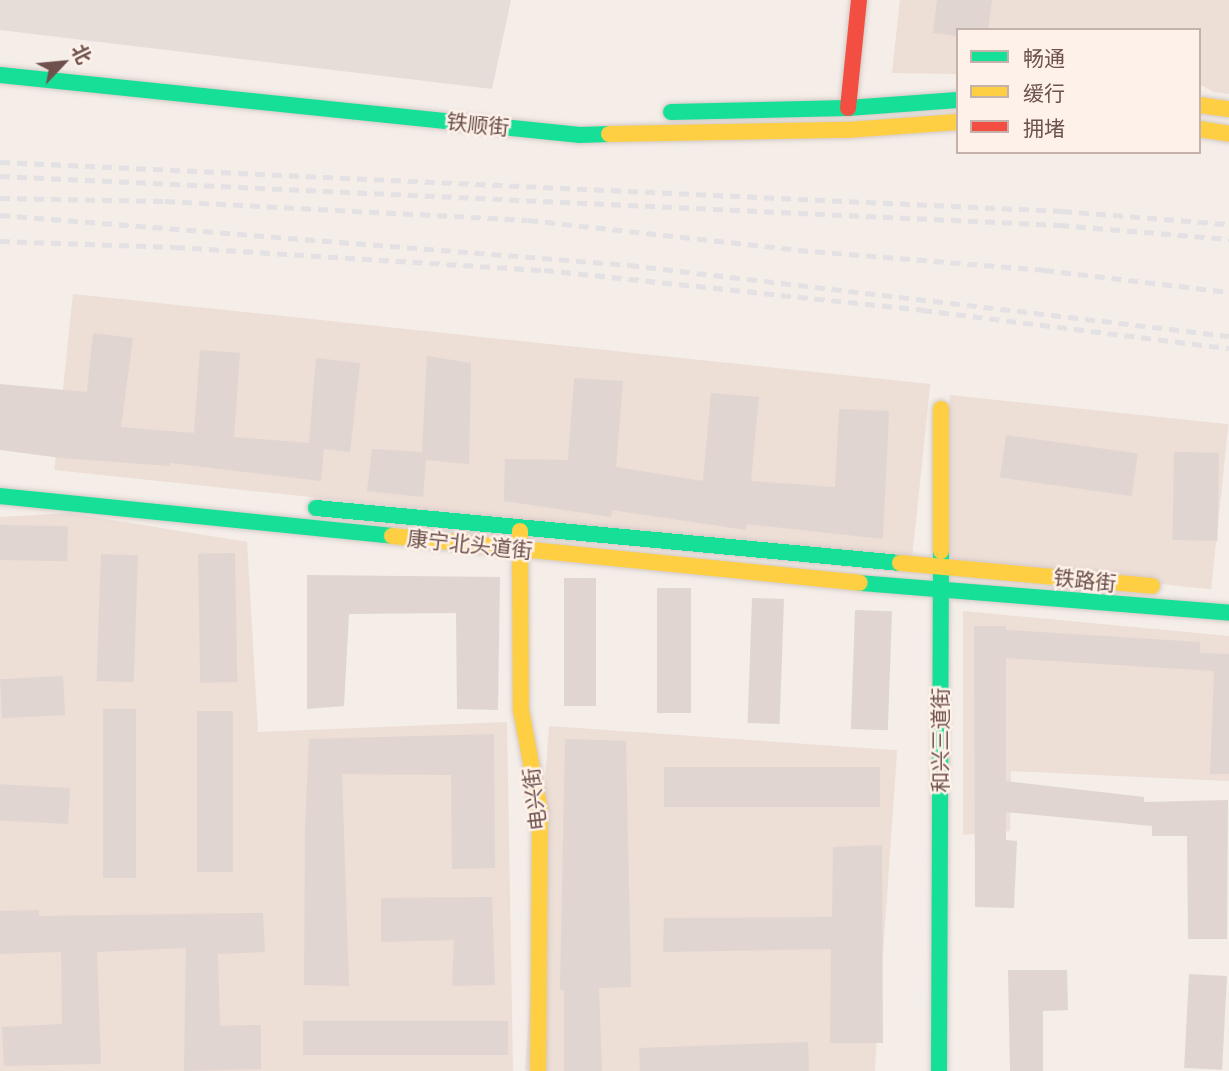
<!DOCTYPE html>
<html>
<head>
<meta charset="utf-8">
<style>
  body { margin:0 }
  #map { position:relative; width:1229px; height:1071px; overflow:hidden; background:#f4ede8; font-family:Quicksand,"Noto Sans SC",sans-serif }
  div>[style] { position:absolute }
  .residential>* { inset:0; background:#edded6; transform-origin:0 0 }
  .industrial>* { inset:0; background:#e6ddd9 }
  .building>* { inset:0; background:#e0d5d1; transform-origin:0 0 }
  .roads { filter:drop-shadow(0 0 2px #d3c9c5) drop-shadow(0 0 2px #d3c9c5) }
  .fast>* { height:16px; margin:-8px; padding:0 8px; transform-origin:8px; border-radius:8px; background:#16e098 }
  .slow>* { height:16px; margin:-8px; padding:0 8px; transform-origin:8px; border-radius:8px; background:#ffcf43 }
  .jam>* { height:16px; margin:-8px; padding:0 8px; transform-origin:8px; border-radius:8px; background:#f24e42 }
  .rail>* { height:5px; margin-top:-2.5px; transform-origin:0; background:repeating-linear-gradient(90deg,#e3e1e3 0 10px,transparent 0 17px) }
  span { translate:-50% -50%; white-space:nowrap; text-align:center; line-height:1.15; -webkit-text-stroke:5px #fdf1e9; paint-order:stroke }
  .street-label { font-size:21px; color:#6e514c }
  .legend { position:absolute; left:956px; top:28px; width:245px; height:126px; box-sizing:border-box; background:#fdf1e9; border:2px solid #c4b1aa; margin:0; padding:9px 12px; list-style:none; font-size:21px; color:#6e514c }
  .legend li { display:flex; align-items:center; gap:14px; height:35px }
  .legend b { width:35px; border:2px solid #c4b1aa }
  .north { position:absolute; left:28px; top:28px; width:70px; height:70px; -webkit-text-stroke:5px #fdf1e9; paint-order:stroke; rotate:64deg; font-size:19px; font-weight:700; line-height:28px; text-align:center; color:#6e514c }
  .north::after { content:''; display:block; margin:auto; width:24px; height:32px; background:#6e514c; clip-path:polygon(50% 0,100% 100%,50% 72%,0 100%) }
</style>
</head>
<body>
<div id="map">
  <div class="residential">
    <i style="clip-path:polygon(900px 0,1229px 0,1229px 94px,1214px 92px,1199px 84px,1199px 30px,958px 30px,958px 74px,892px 73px)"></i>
    <i style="left:73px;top:294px;width:862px;height:177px;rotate:6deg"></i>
    <i style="left:950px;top:395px;width:280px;height:166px;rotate:6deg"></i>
    <i style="clip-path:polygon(69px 513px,247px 542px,258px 732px,507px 722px,513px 1071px,0 1071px,0 517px)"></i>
    <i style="clip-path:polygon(963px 611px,1229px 636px,1229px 781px,1011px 771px,1010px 831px,963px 835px)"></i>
    <i style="left:549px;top:726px;width:349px;height:345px;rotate:4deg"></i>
  </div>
  <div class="industrial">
    <i style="clip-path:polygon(0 0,511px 0,492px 89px,0 30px)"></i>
  </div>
  <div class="building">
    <i style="clip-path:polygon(937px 0,992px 0,988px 30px,958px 30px,958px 36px,933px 33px)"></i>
    <i style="clip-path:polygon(93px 333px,133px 338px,121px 427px,194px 433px,200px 350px,240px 353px,234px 437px,309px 443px,316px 358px,360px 363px,350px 452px,324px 449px,321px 481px,170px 463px,170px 466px,61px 458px,0 450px,0 384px,87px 392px)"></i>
    <i style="clip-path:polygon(427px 356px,471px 363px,469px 464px,426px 460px,423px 497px,367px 491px,372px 449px,422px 452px)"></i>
    <i style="clip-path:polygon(574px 378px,623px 381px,616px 467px,703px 481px,711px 393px,759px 397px,751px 481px,835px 487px,839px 409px,889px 411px,883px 539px,747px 524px,746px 530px,612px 510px,611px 517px,504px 501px,505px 459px,568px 460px)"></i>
    <i style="left:1006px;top:435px;width:133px;height:43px;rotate:8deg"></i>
    <i style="left:1174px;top:452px;width:45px;height:88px;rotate:1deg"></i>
    <i style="left:0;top:525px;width:68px;height:35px;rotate:1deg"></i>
    <i style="left:235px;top:553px;width:129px;height:37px;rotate:89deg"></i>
    <i style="left:101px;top:554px;width:37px;height:127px;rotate:2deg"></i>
    <i style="clip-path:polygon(307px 575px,500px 577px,498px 710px,457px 709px,456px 613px,349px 614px,344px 706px,307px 709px)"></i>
    <i style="left:596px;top:578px;width:128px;height:32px;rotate:90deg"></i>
    <i style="left:657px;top:588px;width:34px;height:125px"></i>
    <i style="left:752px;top:598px;width:32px;height:125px;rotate:2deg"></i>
    <i style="left:855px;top:610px;width:37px;height:119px;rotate:2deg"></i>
    <i style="clip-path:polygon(974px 626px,1006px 626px,1006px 630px,1200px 642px,1200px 653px,1229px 654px,1229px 774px,1210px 774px,1214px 671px,1006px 658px,1006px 781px,1144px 797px,1144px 802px,1228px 800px,1227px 939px,1188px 939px,1187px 836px,1152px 836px,1152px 826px,1006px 812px,1006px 840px,1017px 841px,1014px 908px,975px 907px)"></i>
    <i style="left:63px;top:676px;width:39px;height:63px;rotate:87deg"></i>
    <i style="left:136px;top:709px;width:169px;height:33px;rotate:90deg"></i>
    <i style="left:197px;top:711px;width:36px;height:161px"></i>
    <i style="clip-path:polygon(494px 734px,495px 868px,452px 869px,451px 775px,342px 774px,349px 986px,304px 985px,305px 827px,309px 739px)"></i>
    <i style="clip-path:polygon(565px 739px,626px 741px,631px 987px,599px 988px,602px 1071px,564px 1071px,564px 990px,560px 990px)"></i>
    <i style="left:664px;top:767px;width:216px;height:40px"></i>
    <i style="left:70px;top:788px;width:36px;height:70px;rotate:93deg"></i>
    <i style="clip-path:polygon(882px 845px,883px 1043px,830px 1043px,831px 949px,663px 952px,664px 918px,832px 917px,833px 847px)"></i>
    <i style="clip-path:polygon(492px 897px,495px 985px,452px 986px,454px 940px,381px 942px,381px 898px)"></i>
    <i style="clip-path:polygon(39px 910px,39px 916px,263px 913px,265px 952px,218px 954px,220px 1026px,261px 1025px,261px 1069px,184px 1071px,186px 948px,97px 952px,101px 1064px,4px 1066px,2px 1027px,62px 1024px,61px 952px,0 954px,0 911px)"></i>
    <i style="clip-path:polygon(1008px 970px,1067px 970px,1068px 1010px,1043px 1011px,1043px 1071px,1010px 1071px)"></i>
    <i style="left:1227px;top:976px;width:94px;height:38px;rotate:93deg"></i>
    <i style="left:303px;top:1021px;width:205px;height:34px"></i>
    <i style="left:808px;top:1042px;width:29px;height:169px;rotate:88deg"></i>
  </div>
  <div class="roads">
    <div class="fast">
      <i style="left:0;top:75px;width:583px;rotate:5.91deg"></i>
      <i style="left:580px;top:135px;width:29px;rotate:-2deg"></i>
      <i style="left:671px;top:112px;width:177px;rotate:-1.3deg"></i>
      <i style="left:848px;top:108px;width:110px;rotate:-4.2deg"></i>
      <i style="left:0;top:496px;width:394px;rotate:5.8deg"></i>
      <i style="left:316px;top:508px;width:587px;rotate:5.38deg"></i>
      <i style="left:860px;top:583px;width:370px;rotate:4.6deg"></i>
      <i style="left:939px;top:1071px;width:520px;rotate:-89.78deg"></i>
    </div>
    <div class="slow">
      <i style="left:1199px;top:105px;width:30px;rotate:8deg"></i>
      <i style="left:1199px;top:129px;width:30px;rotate:9deg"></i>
      <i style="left:609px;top:134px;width:238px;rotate:-1deg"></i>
      <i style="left:847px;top:130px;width:111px;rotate:-4.1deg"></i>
      <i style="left:520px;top:531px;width:179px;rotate:89.7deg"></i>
      <i style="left:521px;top:710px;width:103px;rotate:79.3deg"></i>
      <i style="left:540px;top:811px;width:260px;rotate:90.4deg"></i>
      <i style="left:392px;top:536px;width:470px;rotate:5.7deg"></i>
      <i style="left:941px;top:551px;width:142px;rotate:-90deg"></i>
      <i style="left:900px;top:563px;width:253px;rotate:5.2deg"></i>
    </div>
    <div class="jam">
      <i style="left:848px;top:108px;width:109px;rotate:-84.2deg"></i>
    </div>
  </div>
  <div class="rail">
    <i style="left:0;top:162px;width:1063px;rotate:2.64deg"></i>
    <i style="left:1062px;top:211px;width:168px;rotate:4.5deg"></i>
    <i style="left:0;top:176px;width:1060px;rotate:2.65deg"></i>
    <i style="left:1059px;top:225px;width:171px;rotate:4.7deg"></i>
    <i style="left:0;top:198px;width:165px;rotate:1deg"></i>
    <i style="left:165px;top:201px;width:363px;rotate:3deg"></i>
    <i style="left:528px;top:220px;width:272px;rotate:6.3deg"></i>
    <i style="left:798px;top:250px;width:247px;rotate:4.6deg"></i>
    <i style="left:1044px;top:270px;width:186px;rotate:6.8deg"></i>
    <i style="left:0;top:215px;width:631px;rotate:4.54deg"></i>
    <i style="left:629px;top:265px;width:604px;rotate:6.75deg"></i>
    <i style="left:0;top:241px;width:175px;rotate:2deg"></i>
    <i style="left:175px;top:247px;width:370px;rotate:3.6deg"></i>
    <i style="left:544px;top:270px;width:380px;rotate:6deg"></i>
    <i style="left:922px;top:310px;width:309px;rotate:7.1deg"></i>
  </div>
  <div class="street-label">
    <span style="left:478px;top:124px;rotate:6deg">铁顺街</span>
    <span style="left:470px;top:544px;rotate:6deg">康宁北头道街</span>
    <span style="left:1085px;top:580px;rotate:6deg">铁路街</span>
    <span style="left:940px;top:740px;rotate:-90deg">和兴三道街</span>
    <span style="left:534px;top:799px;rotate:-97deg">电兴街</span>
  </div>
  <ul class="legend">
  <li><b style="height:9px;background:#16e098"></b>畅通</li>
  <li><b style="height:9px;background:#ffcf43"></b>缓行</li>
  <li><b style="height:9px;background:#f24e42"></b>拥堵</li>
  </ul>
  <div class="north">北</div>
</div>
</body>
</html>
